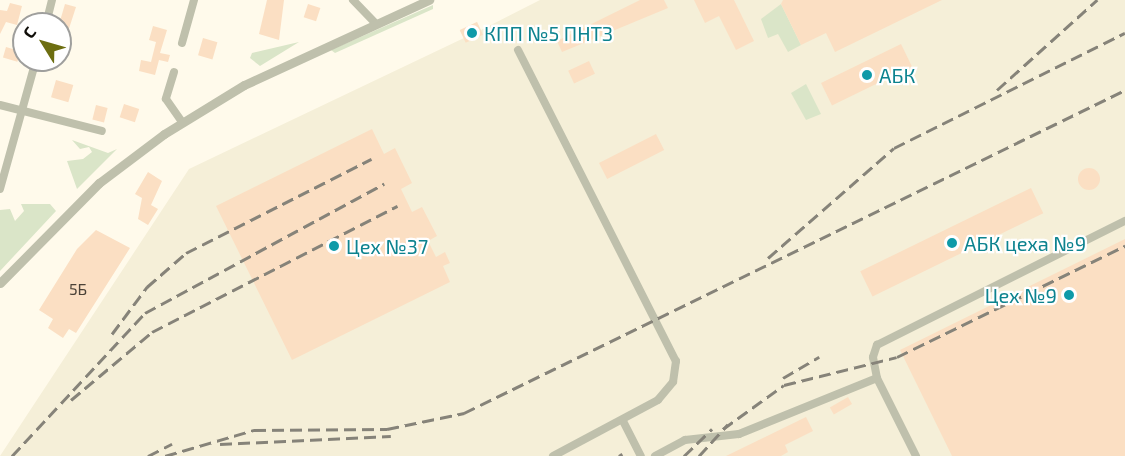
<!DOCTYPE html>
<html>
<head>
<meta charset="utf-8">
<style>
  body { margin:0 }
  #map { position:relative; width:1125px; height:456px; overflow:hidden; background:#fffaeb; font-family:"Exo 2",sans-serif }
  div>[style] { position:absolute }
  .built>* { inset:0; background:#f5efd8 }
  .green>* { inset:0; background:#dae5c8 }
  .building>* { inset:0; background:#fbdfc3; transform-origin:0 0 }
  .round { border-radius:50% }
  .minor>* { height:8px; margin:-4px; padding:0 4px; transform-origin:4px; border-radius:4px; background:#bfc0ac }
  .tertiary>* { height:9px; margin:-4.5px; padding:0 4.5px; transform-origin:4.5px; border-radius:4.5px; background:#bfc0ac }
  .rail>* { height:3px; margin-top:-1.5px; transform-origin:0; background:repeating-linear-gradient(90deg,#868379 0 12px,transparent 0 18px) }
  .dots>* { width:16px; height:16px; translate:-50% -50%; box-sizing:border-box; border:3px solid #fff; border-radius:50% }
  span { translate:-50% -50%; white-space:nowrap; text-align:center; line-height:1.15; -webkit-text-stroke:4.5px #fff; paint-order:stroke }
  .number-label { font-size:16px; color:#4b4238 }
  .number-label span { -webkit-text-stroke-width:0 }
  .culture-label { font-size:20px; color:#0d838f }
  .left { translate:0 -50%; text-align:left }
  .right { translate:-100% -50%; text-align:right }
  .north { position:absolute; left:12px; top:12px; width:60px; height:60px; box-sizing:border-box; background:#fff; border:2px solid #9f9f9d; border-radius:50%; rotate:307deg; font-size:16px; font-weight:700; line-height:24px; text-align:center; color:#100e09 }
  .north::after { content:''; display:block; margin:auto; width:21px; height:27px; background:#6d6e11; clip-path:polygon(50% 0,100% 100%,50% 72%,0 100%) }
</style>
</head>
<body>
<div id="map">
  <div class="built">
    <i style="clip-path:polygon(540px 0,1125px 0,1125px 456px,0 456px,189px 169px,464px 38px,460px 31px,477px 22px,481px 30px)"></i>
  </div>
  <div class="green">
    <i style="clip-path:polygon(781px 4px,801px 45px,788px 52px,778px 34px,768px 38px,761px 19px)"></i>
    <i style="clip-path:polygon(433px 5px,433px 9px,335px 53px,331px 50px)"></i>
    <i style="clip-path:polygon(299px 42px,260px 66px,250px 58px,252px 53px)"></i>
    <i style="clip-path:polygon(806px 84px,821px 114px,806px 120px,791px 93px)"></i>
    <i style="clip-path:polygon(72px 140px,108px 153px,117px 149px,77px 189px,67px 161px,83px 159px,92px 152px,89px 147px,80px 149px)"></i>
    <i style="clip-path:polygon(21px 204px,50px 204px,56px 211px,0 271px,0 210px,10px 209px,15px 221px,24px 211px)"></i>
  </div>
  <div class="building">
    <i style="clip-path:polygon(267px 0,284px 0,279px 40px,259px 34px)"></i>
    <i style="clip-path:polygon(640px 0,664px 0,668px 8px,562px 52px,557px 41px)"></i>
    <i style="clip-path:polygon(694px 0,734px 0,754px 41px,736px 50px,719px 16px,705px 23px)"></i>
    <i style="clip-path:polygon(783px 0,942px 0,835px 52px,826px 33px,801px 45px,781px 4px)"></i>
    <i style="clip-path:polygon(10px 3px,22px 6px,17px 25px,6px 22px,0 34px,0 10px,7px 11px)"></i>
    <i style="clip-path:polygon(65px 4px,76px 7px,62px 50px,60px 21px)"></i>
    <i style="left:308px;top:4px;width:13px;height:14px;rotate:18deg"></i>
    <i style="left:477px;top:22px;width:14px;height:19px;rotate:65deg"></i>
    <i style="clip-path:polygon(153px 26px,167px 30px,160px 53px,170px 55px,168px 62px,159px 60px,155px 75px,139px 71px,141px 60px,151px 62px,156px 42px,149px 40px)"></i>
    <i style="left:203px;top:38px;width:15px;height:18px;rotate:16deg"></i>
    <i style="left:901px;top:44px;width:25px;height:89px;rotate:64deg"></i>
    <i style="left:6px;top:47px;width:15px;height:11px;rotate:16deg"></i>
    <i style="left:589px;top:61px;width:14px;height:23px;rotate:65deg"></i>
    <i style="left:56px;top:80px;width:18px;height:18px;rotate:16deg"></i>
    <i style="left:124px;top:104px;width:16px;height:14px;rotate:18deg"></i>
    <i style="left:96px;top:105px;width:12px;height:15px;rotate:14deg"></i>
    <i style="clip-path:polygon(372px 129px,384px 154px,395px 148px,412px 183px,401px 189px,412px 212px,422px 207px,437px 236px,428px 241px,436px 257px,445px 252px,450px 263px,443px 266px,450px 282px,292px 360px,216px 206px)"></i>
    <i style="left:656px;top:134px;width:18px;height:64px;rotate:63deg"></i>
    <i class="round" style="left:1078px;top:168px;width:22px;height:22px"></i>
    <i style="clip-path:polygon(148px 172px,162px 181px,151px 205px,158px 209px,148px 225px,138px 219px,142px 198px,135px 194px)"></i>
    <i style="left:1031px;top:188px;width:28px;height:190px;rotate:64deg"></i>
    <i style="clip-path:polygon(96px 230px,130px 248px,76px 333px,69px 329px,63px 338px,48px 328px,53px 319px,39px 310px,77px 249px)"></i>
    <i style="clip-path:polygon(1125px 239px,1125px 456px,952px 456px,900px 350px)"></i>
    <i style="left:848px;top:397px;width:8px;height:21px;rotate:60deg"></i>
    <i style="clip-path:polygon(806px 417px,813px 431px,785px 445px,788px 452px,781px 456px,726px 456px)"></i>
  </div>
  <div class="minor">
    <i style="left:353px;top:0;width:33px;rotate:46deg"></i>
    <i style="left:46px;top:24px;width:25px;rotate:-76deg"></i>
    <i style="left:182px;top:43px;width:45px;rotate:-74.4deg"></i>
    <i style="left:518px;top:50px;width:349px;rotate:63.1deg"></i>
    <i style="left:676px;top:361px;width:21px;rotate:98deg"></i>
    <i style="left:673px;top:382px;width:23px;rotate:130deg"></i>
    <i style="left:658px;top:400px;width:119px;rotate:151.9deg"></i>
    <i style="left:174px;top:72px;width:28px;rotate:107deg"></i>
    <i style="left:166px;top:99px;width:28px;rotate:55deg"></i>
    <i style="left:0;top:105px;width:105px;rotate:14.3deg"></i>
    <i style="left:0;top:189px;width:134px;rotate:-74.4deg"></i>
    <i style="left:623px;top:421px;width:39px;rotate:63deg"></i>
    <i style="left:655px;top:456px;width:34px;rotate:-28deg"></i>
    <i style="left:685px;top:440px;width:54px;rotate:-6.3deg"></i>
    <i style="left:739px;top:434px;width:149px;rotate:-22.1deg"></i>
    <i style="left:916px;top:456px;width:87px;rotate:-116.6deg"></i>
    <i style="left:877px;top:378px;width:21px;rotate:-101deg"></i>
    <i style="left:873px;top:357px;width:13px;rotate:-72deg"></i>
    <i style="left:877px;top:345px;width:277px;rotate:-26.6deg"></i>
  </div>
  <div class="tertiary">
    <i style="left:0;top:283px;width:141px;rotate:-45.3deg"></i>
    <i style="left:99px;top:183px;width:81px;rotate:-37deg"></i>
    <i style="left:164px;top:134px;width:94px;rotate:-31.5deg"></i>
    <i style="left:244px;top:85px;width:204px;rotate:-24.7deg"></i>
  </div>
  <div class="rail">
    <i style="left:997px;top:90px;width:135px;rotate:-42deg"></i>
    <i style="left:768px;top:258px;width:167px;rotate:-41.1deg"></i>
    <i style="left:894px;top:148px;width:258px;rotate:-26.5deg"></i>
    <i style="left:112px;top:334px;width:59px;rotate:-53.3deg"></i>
    <i style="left:147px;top:287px;width:52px;rotate:-41.1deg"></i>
    <i style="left:186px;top:253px;width:208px;rotate:-26.9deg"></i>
    <i style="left:783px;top:378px;width:42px;rotate:-30.3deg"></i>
    <i style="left:71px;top:400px;width:106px;rotate:-40deg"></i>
    <i style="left:152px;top:332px;width:276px;rotate:-27.2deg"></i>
    <i style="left:723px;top:429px;width:75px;rotate:-35.8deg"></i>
    <i style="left:784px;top:385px;width:116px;rotate:-13.9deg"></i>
    <i style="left:897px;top:357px;width:254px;rotate:-26deg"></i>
    <i style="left:220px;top:444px;width:171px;rotate:-2.7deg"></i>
    <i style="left:12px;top:456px;width:195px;rotate:-47.1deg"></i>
    <i style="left:145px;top:313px;width:272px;rotate:-28.4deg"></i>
    <i style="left:148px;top:456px;width:27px;rotate:-27deg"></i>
    <i style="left:165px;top:456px;width:93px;rotate:-16.3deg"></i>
    <i style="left:254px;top:430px;width:133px;rotate:-0.4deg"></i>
    <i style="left:387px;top:429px;width:79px;rotate:-11.7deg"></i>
    <i style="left:464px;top:413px;width:736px;rotate:-26.04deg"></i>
    <i style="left:619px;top:456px;width:4px;rotate:-34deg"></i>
    <i style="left:684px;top:456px;width:39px;rotate:-44deg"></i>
    <i style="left:699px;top:456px;width:43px;rotate:-47.8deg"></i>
  </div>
  <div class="dots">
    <i style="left:472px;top:33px;background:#0f9aa8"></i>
    <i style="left:867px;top:75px;background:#0f9aa8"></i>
    <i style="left:952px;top:243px;background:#0f9aa8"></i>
    <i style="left:334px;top:246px;background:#0f9aa8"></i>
    <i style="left:1069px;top:295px;background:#0f9aa8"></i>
  </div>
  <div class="number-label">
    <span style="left:78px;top:289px">5Б</span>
  </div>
  <div class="culture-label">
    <span class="left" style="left:484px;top:33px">КПП №5 ПНТЗ</span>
    <span class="left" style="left:879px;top:75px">АБК</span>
    <span class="left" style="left:964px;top:243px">АБК цеха №9</span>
    <span class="left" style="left:346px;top:246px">Цех №37</span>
    <span class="right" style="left:1057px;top:295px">Цех №9</span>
  </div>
  <div class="north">С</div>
</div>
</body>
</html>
